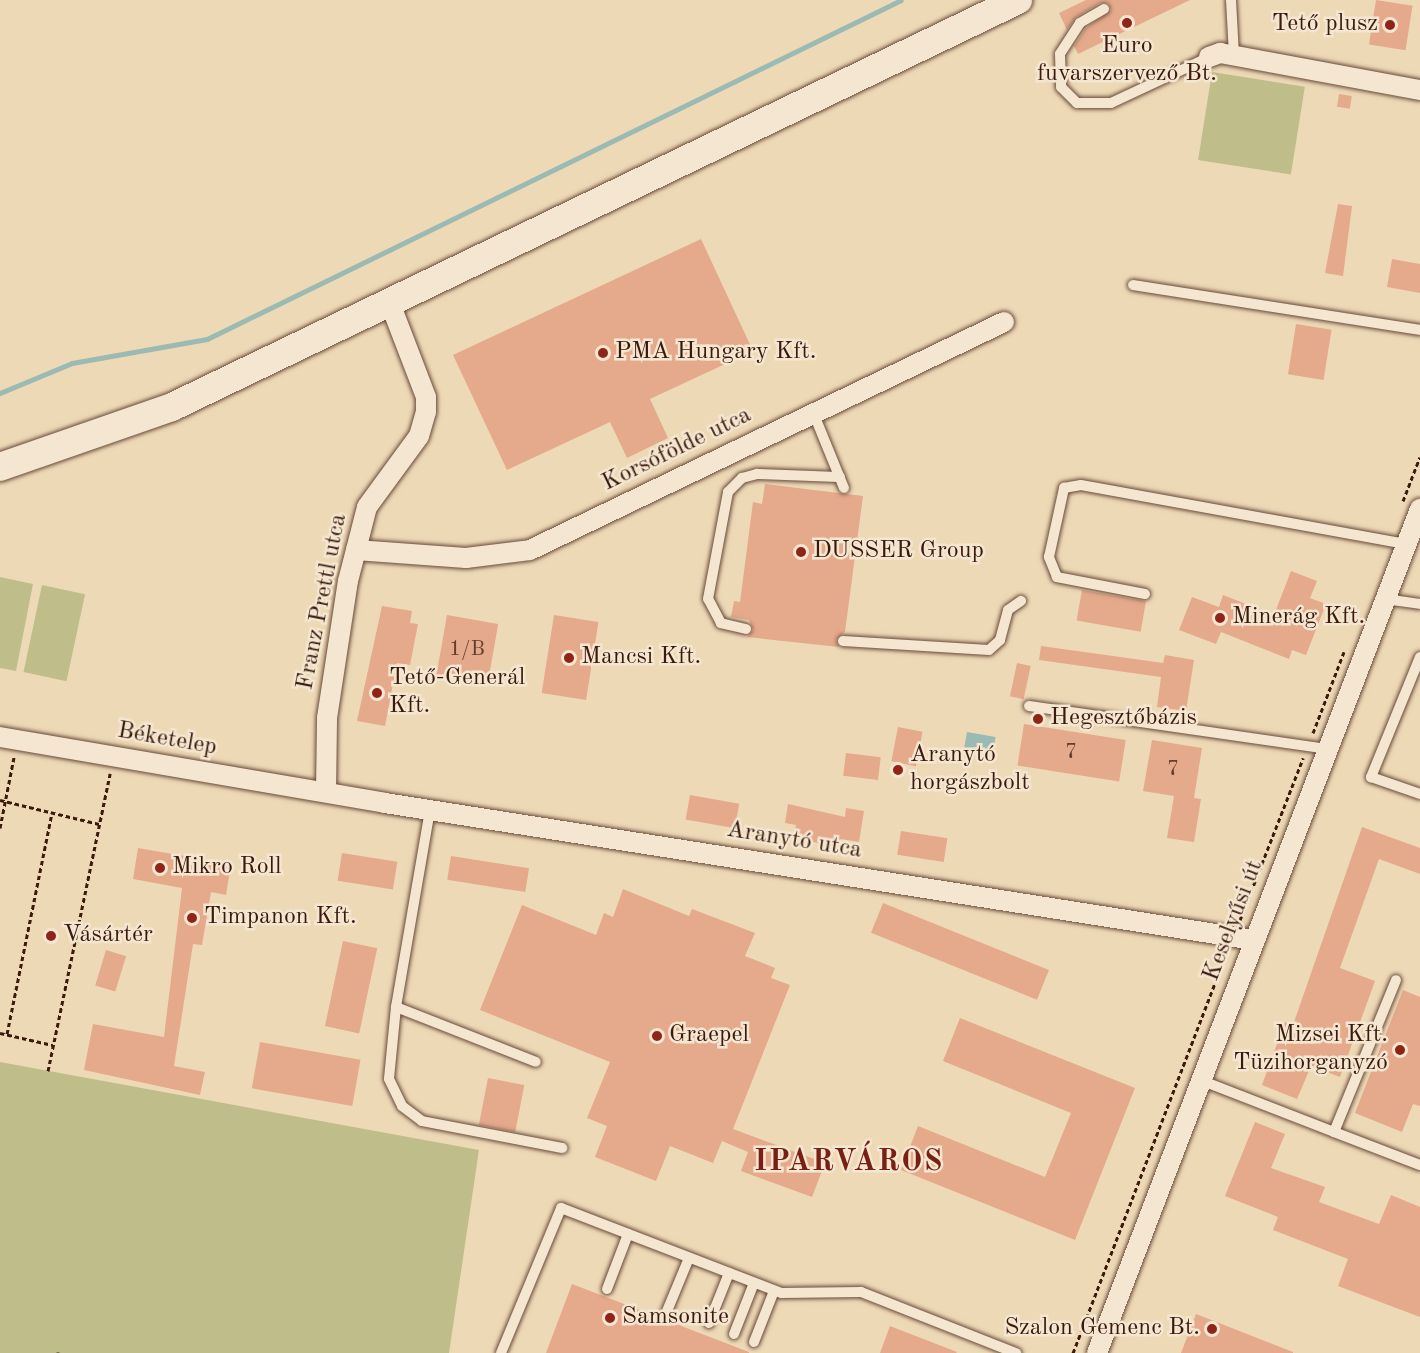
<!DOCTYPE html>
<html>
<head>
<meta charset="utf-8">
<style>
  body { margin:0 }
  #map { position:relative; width:1420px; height:1353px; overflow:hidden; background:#eed9b7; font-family:"Old Standard TT",serif }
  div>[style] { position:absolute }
  .green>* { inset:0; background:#bfbe8a; transform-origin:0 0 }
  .water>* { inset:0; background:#9abab3; transform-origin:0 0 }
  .stream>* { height:5px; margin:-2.5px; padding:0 2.5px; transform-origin:2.5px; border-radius:2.5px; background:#9abab3 }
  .building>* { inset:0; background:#e5a98c; transform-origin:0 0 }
  .path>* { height:3px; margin-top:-1.5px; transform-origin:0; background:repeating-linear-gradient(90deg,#3b1a0d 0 4.5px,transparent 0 7.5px) }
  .roads { filter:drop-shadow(0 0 2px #684a38) drop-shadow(0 0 2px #684a38) }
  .lane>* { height:10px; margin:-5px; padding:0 5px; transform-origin:5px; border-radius:5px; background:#f4e6d0 }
  .street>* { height:20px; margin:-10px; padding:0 10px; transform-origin:10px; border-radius:10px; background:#f4e6d0 }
  .secondary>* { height:28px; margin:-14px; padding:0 14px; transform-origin:14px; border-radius:14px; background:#f4e6d0 }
  .dots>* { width:16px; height:16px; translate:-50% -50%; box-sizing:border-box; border:3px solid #f4e6d0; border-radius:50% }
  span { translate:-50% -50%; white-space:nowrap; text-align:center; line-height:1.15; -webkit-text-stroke:5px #f4e6d0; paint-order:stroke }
  .number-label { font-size:21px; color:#663e2d }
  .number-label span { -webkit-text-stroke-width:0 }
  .poi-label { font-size:24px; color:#3b1a0d }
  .right { translate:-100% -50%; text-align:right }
  .left { translate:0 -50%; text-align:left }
  .street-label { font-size:24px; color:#3b1a0d }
  .district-label { font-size:30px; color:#7a1f14; font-weight:700; letter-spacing:1.5px }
</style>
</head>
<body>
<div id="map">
  <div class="green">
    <i style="left:1212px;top:72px;width:94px;height:89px;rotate:9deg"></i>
    <i style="clip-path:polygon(0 577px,33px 584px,16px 671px,0 668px)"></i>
    <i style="left:42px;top:585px;width:44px;height:89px;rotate:12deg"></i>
    <i style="clip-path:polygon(0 1062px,479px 1150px,449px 1353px,0 1353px)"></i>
  </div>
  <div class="water">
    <i style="left:967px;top:732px;width:29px;height:17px;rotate:10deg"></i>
  </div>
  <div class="stream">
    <i style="left:0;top:393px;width:78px;rotate:-22.6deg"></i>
    <i style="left:72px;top:363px;width:137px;rotate:-10.1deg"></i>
    <i style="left:207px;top:339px;width:772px;rotate:-26.03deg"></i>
  </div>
  <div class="building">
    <i style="clip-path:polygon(1086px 0,1190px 0,1078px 54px,1074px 46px,1085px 29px,1111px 10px,1108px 3px,1100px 3px,1076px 17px,1067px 30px,1059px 13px)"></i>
    <i style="left:1376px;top:0;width:37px;height:45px;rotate:9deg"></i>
    <i style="left:1339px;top:94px;width:13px;height:13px;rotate:9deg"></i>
    <i style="clip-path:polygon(1338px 204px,1352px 206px,1343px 276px,1325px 273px)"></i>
    <i style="clip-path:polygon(701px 239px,753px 351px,650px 399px,668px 438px,627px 458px,610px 422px,507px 470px,453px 355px)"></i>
    <i style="clip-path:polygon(1392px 259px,1420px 264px,1420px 293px,1387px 287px)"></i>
    <i style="left:1296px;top:324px;width:36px;height:51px;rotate:9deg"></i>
    <i style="clip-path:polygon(765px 484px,863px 496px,845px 632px,836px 640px,839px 647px,747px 637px,753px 630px,749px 620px,731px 617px,734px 601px,740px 602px,753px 502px,762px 504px)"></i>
    <i style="clip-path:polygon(1291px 571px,1317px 581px,1310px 598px,1326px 604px,1306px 655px,1292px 650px,1289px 659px,1221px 632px,1216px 644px,1179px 630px,1192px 597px,1219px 607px,1223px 595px,1274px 615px)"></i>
    <i style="left:1082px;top:590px;width:65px;height:31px;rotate:10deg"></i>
    <i style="clip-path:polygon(382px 606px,412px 611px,410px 623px,418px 624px,410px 665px,397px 663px,385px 726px,357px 721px)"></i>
    <i style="left:447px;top:615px;width:52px;height:62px;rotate:10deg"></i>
    <i style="left:554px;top:615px;width:45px;height:79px;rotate:9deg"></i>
    <i style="clip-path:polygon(1041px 646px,1163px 663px,1165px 655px,1194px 660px,1186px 711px,1157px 707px,1161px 677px,1039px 660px)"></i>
    <i style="left:1017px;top:663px;width:14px;height:34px;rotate:12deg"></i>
    <i style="left:1024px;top:724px;width:103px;height:42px;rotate:9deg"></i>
    <i style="left:898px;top:727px;width:25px;height:35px;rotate:11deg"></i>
    <i style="clip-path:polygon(1152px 740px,1202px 748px,1194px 798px,1201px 799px,1194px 842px,1167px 838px,1174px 796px,1143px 791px)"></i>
    <i style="left:846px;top:753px;width:35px;height:23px;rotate:7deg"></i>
    <i style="left:690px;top:795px;width:50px;height:25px;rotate:10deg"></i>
    <i style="clip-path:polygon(788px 804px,845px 817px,846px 808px,864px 811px,859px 842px,841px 839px,839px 846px,793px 839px,796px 825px,785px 823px)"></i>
    <i style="clip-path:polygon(1362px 827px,1420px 848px,1420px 874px,1379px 859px,1340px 968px,1375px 981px,1340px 1077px,1311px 1066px,1297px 1099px,1262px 1085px,1285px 1022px,1293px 1025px)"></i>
    <i style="left:901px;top:831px;width:47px;height:24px;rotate:9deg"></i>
    <i style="clip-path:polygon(138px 848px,231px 864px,226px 895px,211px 892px,202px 945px,193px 944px,174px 1066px,205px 1072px,200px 1095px,84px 1070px,93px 1024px,164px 1037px,182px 888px,133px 879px)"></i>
    <i style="left:342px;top:853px;width:56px;height:28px;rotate:9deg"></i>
    <i style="left:451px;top:856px;width:79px;height:24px;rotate:9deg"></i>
    <i style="clip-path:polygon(623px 889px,689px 916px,692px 909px,755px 933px,745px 956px,775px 968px,771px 978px,790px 985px,733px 1129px,825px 1163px,812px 1197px,741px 1171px,748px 1152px,722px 1141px,713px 1163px,670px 1146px,656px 1181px,595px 1157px,607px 1126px,587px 1118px,610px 1062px,480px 1010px,522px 905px,596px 935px,604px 913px,613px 917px)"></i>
    <i style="left:883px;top:903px;width:179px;height:32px;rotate:22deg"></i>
    <i style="left:343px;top:941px;width:35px;height:87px;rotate:12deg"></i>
    <i style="left:106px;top:950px;width:21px;height:37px;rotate:17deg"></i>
    <i style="clip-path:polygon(1403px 990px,1420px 997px,1420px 1106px,1413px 1104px,1402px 1132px,1355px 1113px)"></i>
    <i style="clip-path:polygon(960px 1018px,1135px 1088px,1075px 1240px,901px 1170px,918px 1126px,1045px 1177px,1071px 1113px,943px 1061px)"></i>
    <i style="left:260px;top:1042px;width:102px;height:47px;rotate:10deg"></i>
    <i style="left:488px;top:1078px;width:37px;height:48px;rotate:11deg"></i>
    <i style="clip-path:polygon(1255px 1122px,1285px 1134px,1271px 1168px,1325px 1187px,1319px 1202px,1379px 1224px,1391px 1195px,1420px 1207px,1420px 1317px,1338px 1286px,1348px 1259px,1273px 1230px,1278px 1217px,1225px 1196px)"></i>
    <i style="clip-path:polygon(572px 1284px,749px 1352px,749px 1353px,546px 1353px)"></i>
    <i style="clip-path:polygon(1196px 1314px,1293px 1352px,1293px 1353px,1181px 1353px)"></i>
    <i style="clip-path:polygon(890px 1326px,957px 1352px,956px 1353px,880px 1353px)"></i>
  </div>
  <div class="path">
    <i style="left:1403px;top:501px;width:47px;rotate:-68.9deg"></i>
    <i style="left:1313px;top:733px;width:87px;rotate:-69.1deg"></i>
    <i style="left:0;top:800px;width:102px;rotate:13.6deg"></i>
    <i style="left:0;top:828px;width:72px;rotate:-78.8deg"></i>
    <i style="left:1240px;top:920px;width:174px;rotate:-68.7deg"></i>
    <i style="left:0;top:1033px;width:54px;rotate:12.8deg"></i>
    <i style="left:7px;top:1034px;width:226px;rotate:-78.5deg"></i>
    <i style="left:48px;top:1071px;width:304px;rotate:-78.2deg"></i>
    <i style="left:58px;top:1353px;width:1px;rotate:-90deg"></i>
    <i style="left:1073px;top:1353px;width:427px;rotate:-69deg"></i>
  </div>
  <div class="roads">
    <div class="lane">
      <i style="left:1231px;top:0;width:56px;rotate:86.9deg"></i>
      <i style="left:1104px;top:9px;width:28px;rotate:150deg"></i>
      <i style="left:1080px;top:23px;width:37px;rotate:123deg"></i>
      <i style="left:1060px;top:54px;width:33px;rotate:88deg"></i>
      <i style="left:1061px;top:87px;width:23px;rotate:45deg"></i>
      <i style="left:1077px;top:103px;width:34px"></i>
      <i style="left:1111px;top:103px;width:108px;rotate:-25.1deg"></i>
      <i style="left:1133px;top:285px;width:291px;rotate:8.9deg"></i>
      <i style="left:813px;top:412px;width:82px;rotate:67.8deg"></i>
      <i style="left:1145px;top:594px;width:90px;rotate:-169.1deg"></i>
      <i style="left:1057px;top:577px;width:22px;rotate:-112deg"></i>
      <i style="left:1049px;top:557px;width:71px;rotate:-77.7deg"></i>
      <i style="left:1064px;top:488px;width:17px;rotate:-10deg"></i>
      <i style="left:1081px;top:485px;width:330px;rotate:10.3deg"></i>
      <i style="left:1385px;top:599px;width:35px;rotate:8deg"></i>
      <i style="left:746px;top:629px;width:26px;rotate:-167deg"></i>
      <i style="left:721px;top:623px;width:27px;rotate:-118deg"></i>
      <i style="left:708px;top:599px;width:109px;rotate:-79.4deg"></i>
      <i style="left:728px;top:492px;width:20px;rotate:-45deg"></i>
      <i style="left:742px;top:478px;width:16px;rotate:-15deg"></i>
      <i style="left:757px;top:474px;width:83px;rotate:2.1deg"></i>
      <i style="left:843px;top:641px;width:146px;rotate:3.5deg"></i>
      <i style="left:989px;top:650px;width:15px;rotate:-42deg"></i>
      <i style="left:1000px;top:640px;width:31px;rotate:-75deg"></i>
      <i style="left:1008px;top:610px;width:16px;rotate:-35deg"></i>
      <i style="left:1420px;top:657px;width:130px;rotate:112.2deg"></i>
      <i style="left:1371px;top:777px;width:52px;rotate:19.1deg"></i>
      <i style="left:1029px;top:706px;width:301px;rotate:8.2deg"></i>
      <i style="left:430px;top:810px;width:200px;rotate:99.8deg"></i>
      <i style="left:396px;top:1007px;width:72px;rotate:95.6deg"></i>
      <i style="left:389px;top:1079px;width:30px;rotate:64deg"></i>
      <i style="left:402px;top:1106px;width:25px;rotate:37deg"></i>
      <i style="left:422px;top:1121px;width:143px;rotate:10.9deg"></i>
      <i style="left:396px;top:1007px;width:150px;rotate:21.4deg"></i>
      <i style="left:1200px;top:1080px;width:144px;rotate:21.2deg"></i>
      <i style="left:1334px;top:1132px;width:164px;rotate:-67.8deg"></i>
      <i style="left:1334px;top:1132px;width:92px;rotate:21deg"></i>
      <i style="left:607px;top:1289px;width:59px;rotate:-69.1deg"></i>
      <i style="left:667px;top:1311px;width:57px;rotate:-67.5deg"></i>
      <i style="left:709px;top:1323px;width:54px;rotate:-68.2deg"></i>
      <i style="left:734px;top:1334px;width:55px;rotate:-68.6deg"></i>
      <i style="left:754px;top:1342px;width:55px;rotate:-68.6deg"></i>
      <i style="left:501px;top:1353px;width:157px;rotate:-67.5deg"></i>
      <i style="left:561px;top:1208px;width:236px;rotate:21.1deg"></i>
      <i style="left:781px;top:1293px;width:80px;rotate:-0.7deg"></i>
      <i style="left:861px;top:1292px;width:167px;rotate:21.5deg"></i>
    </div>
    <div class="street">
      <i style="left:1209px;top:57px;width:12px;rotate:-20deg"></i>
      <i style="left:1220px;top:53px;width:203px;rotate:10.5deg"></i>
      <i style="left:356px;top:550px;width:110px;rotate:4.2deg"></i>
      <i style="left:466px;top:558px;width:64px;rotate:-7.1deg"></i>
      <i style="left:530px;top:550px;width:526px;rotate:-25.69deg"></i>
      <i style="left:0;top:737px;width:391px;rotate:9.7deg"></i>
      <i style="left:385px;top:803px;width:880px;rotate:8.96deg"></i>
      <i style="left:326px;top:792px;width:74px;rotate:-89.2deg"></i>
      <i style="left:327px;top:718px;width:139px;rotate:-81.3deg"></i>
      <i style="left:348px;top:581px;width:76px;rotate:-75.6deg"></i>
      <i style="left:367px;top:507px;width:88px;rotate:-53.8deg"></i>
      <i style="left:419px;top:436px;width:25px;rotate:-74deg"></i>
      <i style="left:426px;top:412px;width:15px;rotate:-90deg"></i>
      <i style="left:426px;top:397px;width:101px;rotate:-111deg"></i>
      <i style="left:1097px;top:1353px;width:904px;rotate:-69.06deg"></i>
    </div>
    <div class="secondary">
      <i style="left:0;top:467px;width:182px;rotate:-19.2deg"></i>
      <i style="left:172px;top:407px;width:939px;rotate:-25.69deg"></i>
    </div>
  </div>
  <div class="dots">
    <i style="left:1127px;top:23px;background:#8f2418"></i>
    <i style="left:1390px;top:25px;background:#8f2418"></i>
    <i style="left:603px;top:353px;background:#8f2418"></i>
    <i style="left:801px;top:552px;background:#8f2418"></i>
    <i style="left:1220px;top:618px;background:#8f2418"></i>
    <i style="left:569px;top:658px;background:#8f2418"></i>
    <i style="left:377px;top:693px;background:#8f2418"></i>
    <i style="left:1038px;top:719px;background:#8f2418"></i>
    <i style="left:898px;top:770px;background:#8f2418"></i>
    <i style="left:160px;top:868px;background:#8f2418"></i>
    <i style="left:192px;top:918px;background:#8f2418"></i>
    <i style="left:51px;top:936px;background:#8f2418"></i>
    <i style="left:657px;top:1036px;background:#8f2418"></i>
    <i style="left:1400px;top:1050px;background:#8f2418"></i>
    <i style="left:610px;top:1318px;background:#8f2418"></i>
    <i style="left:1212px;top:1329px;background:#8f2418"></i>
  </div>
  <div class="number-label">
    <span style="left:467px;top:650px">1/B</span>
    <span style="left:1071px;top:753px">7</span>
    <span style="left:1173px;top:770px">7</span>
  </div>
  <div class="poi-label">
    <span class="right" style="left:1378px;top:25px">Tető plusz</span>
    <span style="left:1127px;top:61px">Euro<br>fuvarszervező Bt.</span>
    <span class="left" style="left:615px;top:353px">PMA Hungary Kft.</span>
    <span class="left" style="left:813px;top:552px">DUSSER Group</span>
    <span class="left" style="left:1232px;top:618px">Minerág Kft.</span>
    <span class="left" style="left:581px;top:658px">Mancsi Kft.</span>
    <span class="left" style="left:389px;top:693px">Tető-Generál<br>Kft.</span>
    <span class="left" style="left:1050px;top:719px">Hegesztőbázis</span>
    <span class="left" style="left:910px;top:770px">Aranytó<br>horgászbolt</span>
    <span class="left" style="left:172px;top:868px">Mikro Roll</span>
    <span class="left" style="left:204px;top:918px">Timpanon Kft.</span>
    <span class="left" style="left:63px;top:936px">Vásártér</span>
    <span class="left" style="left:669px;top:1036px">Graepel</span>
    <span class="right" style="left:1388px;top:1050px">Mizsei Kft.<br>Tüzihorganyzó</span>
    <span class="left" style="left:622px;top:1318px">Samsonite</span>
    <span class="right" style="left:1200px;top:1329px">Szalon Gemenc Bt.</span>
  </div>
  <div class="street-label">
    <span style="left:677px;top:450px;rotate:-26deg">Korsófölde utca</span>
    <span style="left:323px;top:602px;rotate:-79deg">Franz Prettl utca</span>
    <span style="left:167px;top:740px;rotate:10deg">Béketelep</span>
    <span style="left:794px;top:841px;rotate:9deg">Aranytó utca</span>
    <span style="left:1234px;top:921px;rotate:-69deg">Keselyűsi út</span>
  </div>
  <div class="district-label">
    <span style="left:849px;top:1162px">IPARVÁROS</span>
  </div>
</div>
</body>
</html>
